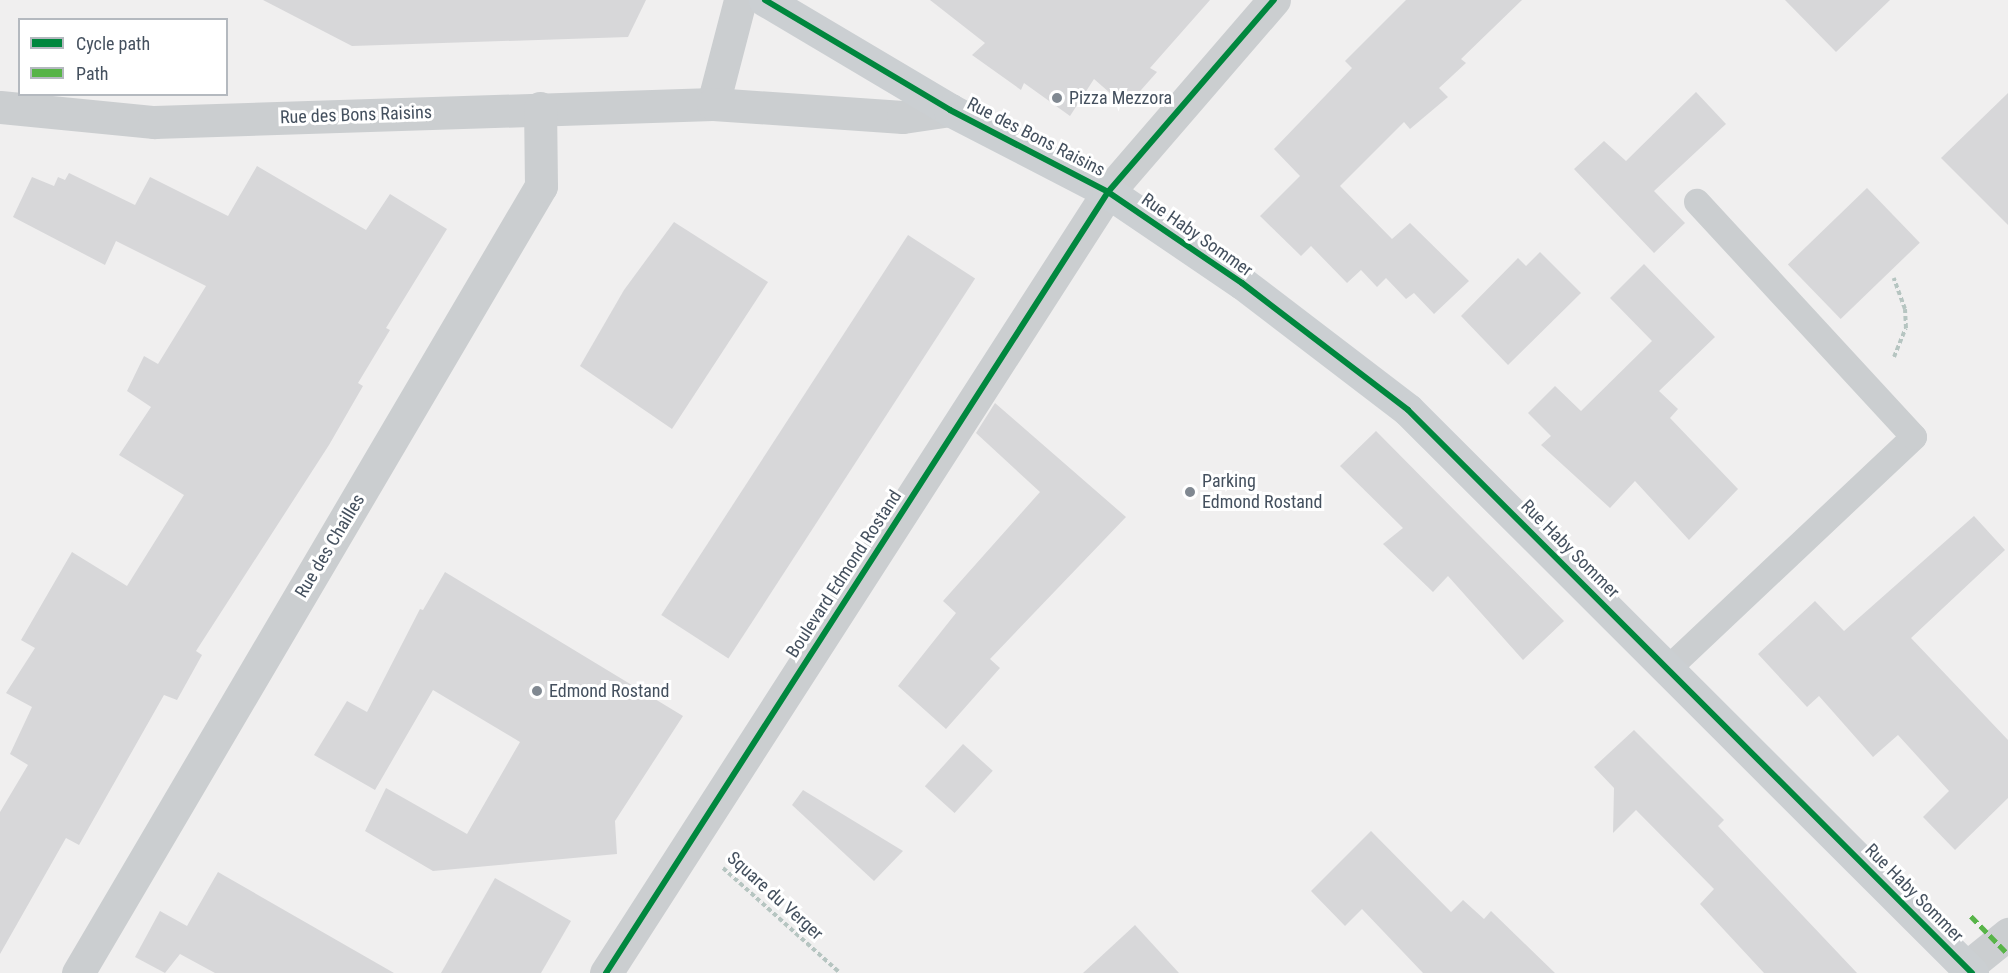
<!DOCTYPE html>
<html>
<head>
<meta charset="utf-8">
<style>
  body { margin:0 }
  #map { position:relative; width:2008px; height:973px; overflow:hidden; background:#f0efef; font-family:"Roboto Condensed",sans-serif }
  div>[style] { position:absolute }
  .building>* { inset:0; background:#d7d7d9; transform-origin:0 0 }
  .path>* { height:4px; margin-top:-2px; transform-origin:0; background:repeating-linear-gradient(90deg,#b6c5c1 0 4.5px,transparent 0 7.5px) }
  .lane>* { height:26px; margin:-13px; padding:0 13px; transform-origin:13px; border-radius:13px; background:#cbced0 }
  .street>* { height:33px; margin:-16.5px; padding:0 16.5px; transform-origin:16.5px; border-radius:16.5px; background:#cbced0 }
  .secondary>* { height:33px; margin:-16.5px; padding:0 16.5px; transform-origin:16.5px; border-radius:16.5px; background:#cbcfd2 }
  .quiet>* { height:4.5px; margin-top:-2.25px; transform-origin:0; background:repeating-linear-gradient(90deg,#57b448 0 9px,transparent 0 13.5px) }
  .cycleway>* { height:6px; margin:-3px; padding:0 3px; transform-origin:3px; border-radius:3px; background:#00873e }
  .dots>* { width:16px; height:16px; translate:-50% -50%; box-sizing:border-box; border:3px solid #fff; border-radius:50% }
  span { translate:-50% -50%; white-space:nowrap; text-align:center; line-height:1.15; -webkit-text-stroke:6px #fff; paint-order:stroke }
  .poi-label { font-size:18px; color:#44505e }
  .left { translate:0 -50%; text-align:left }
  .street-label { font-size:18px; color:#44505e }
  .legend { position:absolute; left:18px; top:18px; width:210px; height:78px; box-sizing:border-box; background:#fff; border:2px solid #b4b9bf; margin:0; padding:8px 10px; list-style:none; font-size:18px; color:#44505e }
  .legend li { display:flex; align-items:center; gap:12px; height:30px }
  .legend b { width:30px; border:2px solid #b4b9bf }
</style>
</head>
<body>
<div id="map">
  <div class="building">
    <i style="clip-path:polygon(263px 0,646px 0,628px 37px,352px 46px)"></i>
    <i style="clip-path:polygon(930px 0,1210px 0,1150px 68px,1157px 72px,1126px 107px,1094px 79px,1070px 116px,1024px 83px,1021px 90px,972px 55px,985px 43px)"></i>
    <i style="clip-path:polygon(1406px 0,1522px 0,1461px 59px,1466px 63px,1439px 88px,1448px 97px,1410px 129px,1404px 122px,1340px 186px,1392px 239px,1410px 223px,1469px 281px,1434px 314px,1414px 293px,1406px 299px,1386px 278px,1377px 287px,1361px 270px,1347px 283px,1311px 246px,1301px 256px,1260px 216px,1300px 176px,1274px 149px,1352px 68px,1345px 61px)"></i>
    <i style="clip-path:polygon(1785px 0,1890px 0,1836px 52px)"></i>
    <i style="clip-path:polygon(1696px 92px,1726px 124px,1654px 191px,1685px 223px,1654px 253px,1574px 169px,1604px 141px,1626px 161px)"></i>
    <i style="clip-path:polygon(2008px 93px,2008px 225px,1941px 158px)"></i>
    <i style="clip-path:polygon(257px 166px,366px 230px,390px 194px,447px 229px,386px 328px,390px 330px,358px 383px,363px 386px,329px 445px,196px 651px,202px 655px,177px 700px,164px 695px,79px 845px,66px 838px,0 954px,0 812px,28px 765px,10px 754px,32px 707px,6px 693px,35px 648px,21px 640px,72px 552px,127px 586px,184px 495px,119px 455px,151px 407px,127px 391px,144px 356px,158px 364px,206px 286px,116px 241px,105px 265px,13px 217px,32px 177px,54px 186px,58px 177px,65px 180px,69px 173px,135px 205px,150px 177px,228px 216px)"></i>
    <i style="left:1867px;top:188px;width:76px;height:110px;rotate:46deg"></i>
    <i style="clip-path:polygon(674px 222px,768px 282px,672px 429px,580px 366px,624px 290px)"></i>
    <i style="left:908px;top:235px;width:80px;height:453px;rotate:33deg"></i>
    <i style="clip-path:polygon(1540px 252px,1581px 293px,1508px 365px,1461px 316px,1518px 258px,1526px 266px)"></i>
    <i style="clip-path:polygon(1644px 264px,1715px 337px,1659px 391px,1678px 409px,1670px 418px,1738px 489px,1689px 540px,1635px 481px,1610px 508px,1541px 445px,1551px 436px,1528px 413px,1555px 386px,1581px 411px,1652px 341px,1610px 298px)"></i>
    <i style="clip-path:polygon(995px 403px,1126px 517px,990px 659px,1000px 668px,946px 729px,898px 686px,956px 613px,943px 601px,1040px 492px,976px 433px)"></i>
    <i style="clip-path:polygon(1376px 431px,1564px 621px,1523px 660px,1448px 576px,1433px 592px,1383px 544px,1403px 528px,1340px 466px)"></i>
    <i style="clip-path:polygon(1974px 516px,2005px 550px,1911px 638px,2008px 740px,2008px 798px,1955px 850px,1923px 817px,1949px 791px,1898px 735px,1873px 757px,1819px 696px,1807px 707px,1758px 654px,1815px 601px,1844px 631px)"></i>
    <i style="clip-path:polygon(445px 572px,683px 716px,615px 821px,617px 854px,433px 871px,365px 831px,386px 788px,467px 834px,520px 742px,433px 690px,375px 790px,314px 755px,347px 701px,367px 712px,420px 609px,423px 610px)"></i>
    <i style="clip-path:polygon(1634px 730px,1724px 820px,1718px 826px,1857px 973px,1764px 973px,1700px 904px,1714px 889px,1636px 810px,1613px 833px,1614px 788px,1594px 767px)"></i>
    <i style="left:963px;top:744px;width:40px;height:57px;rotate:42deg"></i>
    <i style="clip-path:polygon(803px 790px,903px 851px,874px 881px,792px 805px)"></i>
    <i style="clip-path:polygon(1371px 831px,1451px 912px,1463px 900px,1484px 919px,1491px 911px,1555px 973px,1423px 973px,1362px 909px,1345px 926px,1311px 891px)"></i>
    <i style="clip-path:polygon(218px 872px,394px 973px,215px 973px,180px 954px,165px 973px,135px 957px,160px 911px,187px 926px)"></i>
    <i style="clip-path:polygon(495px 878px,571px 921px,541px 973px,441px 973px)"></i>
    <i style="clip-path:polygon(1135px 925px,1179px 973px,1083px 973px)"></i>
  </div>
  <div class="path">
    <i style="left:1894px;top:357px;width:31px;rotate:-68deg"></i>
    <i style="left:1906px;top:328px;width:19px;rotate:-93deg"></i>
    <i style="left:1905px;top:309px;width:33px;rotate:-110deg"></i>
    <i style="left:723px;top:868px;width:157px;rotate:41.9deg"></i>
  </div>
  <div class="lane">
    <i style="left:1668px;top:669px;width:338px;rotate:-43.3deg"></i>
    <i style="left:1914px;top:437px;width:320px;rotate:-132.7deg"></i>
  </div>
  <div class="street">
    <i style="left:713px;top:104px;width:107px;rotate:-75.4deg"></i>
    <i style="left:0;top:107px;width:155px;rotate:5.6deg"></i>
    <i style="left:154px;top:122px;width:559px;rotate:-1.84deg"></i>
    <i style="left:713px;top:104px;width:190px;rotate:3.9deg"></i>
    <i style="left:903px;top:117px;width:48px;rotate:-8.5deg"></i>
    <i style="left:1967px;top:967px;width:53px;rotate:-38.8deg"></i>
    <i style="left:78px;top:973px;width:913px;rotate:-59.53deg"></i>
    <i style="left:541px;top:186px;width:78px;rotate:-90.7deg"></i>
    <i style="left:606px;top:973px;width:928px;rotate:-57.27deg"></i>
    <i style="left:1108px;top:192px;width:254px;rotate:-49.2deg"></i>
  </div>
  <div class="secondary">
    <i style="left:765px;top:0;width:215px;rotate:30.7deg"></i>
    <i style="left:950px;top:110px;width:178px;rotate:27.4deg"></i>
    <i style="left:1108px;top:192px;width:162px;rotate:34.2deg"></i>
    <i style="left:1242px;top:283px;width:209px;rotate:37.4deg"></i>
    <i style="left:1408px;top:410px;width:797px;rotate:44.95deg"></i>
  </div>
  <div class="quiet">
    <i style="left:1971px;top:916px;width:53px;rotate:45.8deg"></i>
  </div>
  <div class="cycleway">
    <i style="left:765px;top:0;width:215px;rotate:30.7deg"></i>
    <i style="left:950px;top:110px;width:178px;rotate:27.4deg"></i>
    <i style="left:1108px;top:192px;width:162px;rotate:34.2deg"></i>
    <i style="left:1242px;top:283px;width:209px;rotate:37.4deg"></i>
    <i style="left:1408px;top:410px;width:797px;rotate:44.95deg"></i>
    <i style="left:606px;top:973px;width:928px;rotate:-57.27deg"></i>
    <i style="left:1108px;top:192px;width:254px;rotate:-49.2deg"></i>
  </div>
  <div class="dots">
    <i style="left:1057px;top:98px;background:#808891"></i>
    <i style="left:1190px;top:492px;background:#808891"></i>
    <i style="left:537px;top:691px;background:#808891"></i>
  </div>
  <div class="poi-label">
    <span class="left" style="left:1069px;top:98px">Pizza Mezzora</span>
    <span class="left" style="left:1202px;top:492px">Parking<br>Edmond Rostand</span>
    <span class="left" style="left:549px;top:691px">Edmond Rostand</span>
  </div>
  <div class="street-label">
    <span style="left:356px;top:115px;rotate:-2deg">Rue des Bons Raisins</span>
    <span style="left:1036px;top:137px;rotate:27deg">Rue des Bons Raisins</span>
    <span style="left:1197px;top:235px;rotate:35deg">Rue Haby Sommer</span>
    <span style="left:330px;top:546px;rotate:-59deg">Rue des Chailles</span>
    <span style="left:1570px;top:549px;rotate:45deg">Rue Haby Sommer</span>
    <span style="left:844px;top:574px;rotate:-57deg">Boulevard Edmond Rostand</span>
    <span style="left:1914px;top:893px;rotate:45deg">Rue Haby Sommer</span>
    <span style="left:775px;top:896px;rotate:42deg">Square du Verger</span>
  </div>
  <ul class="legend">
  <li><b style="height:8px;background:#00873e"></b>Cycle path</li>
  <li><b style="height:8px;background:#57b448"></b>Path</li>
  </ul>
</div>
</body>
</html>
